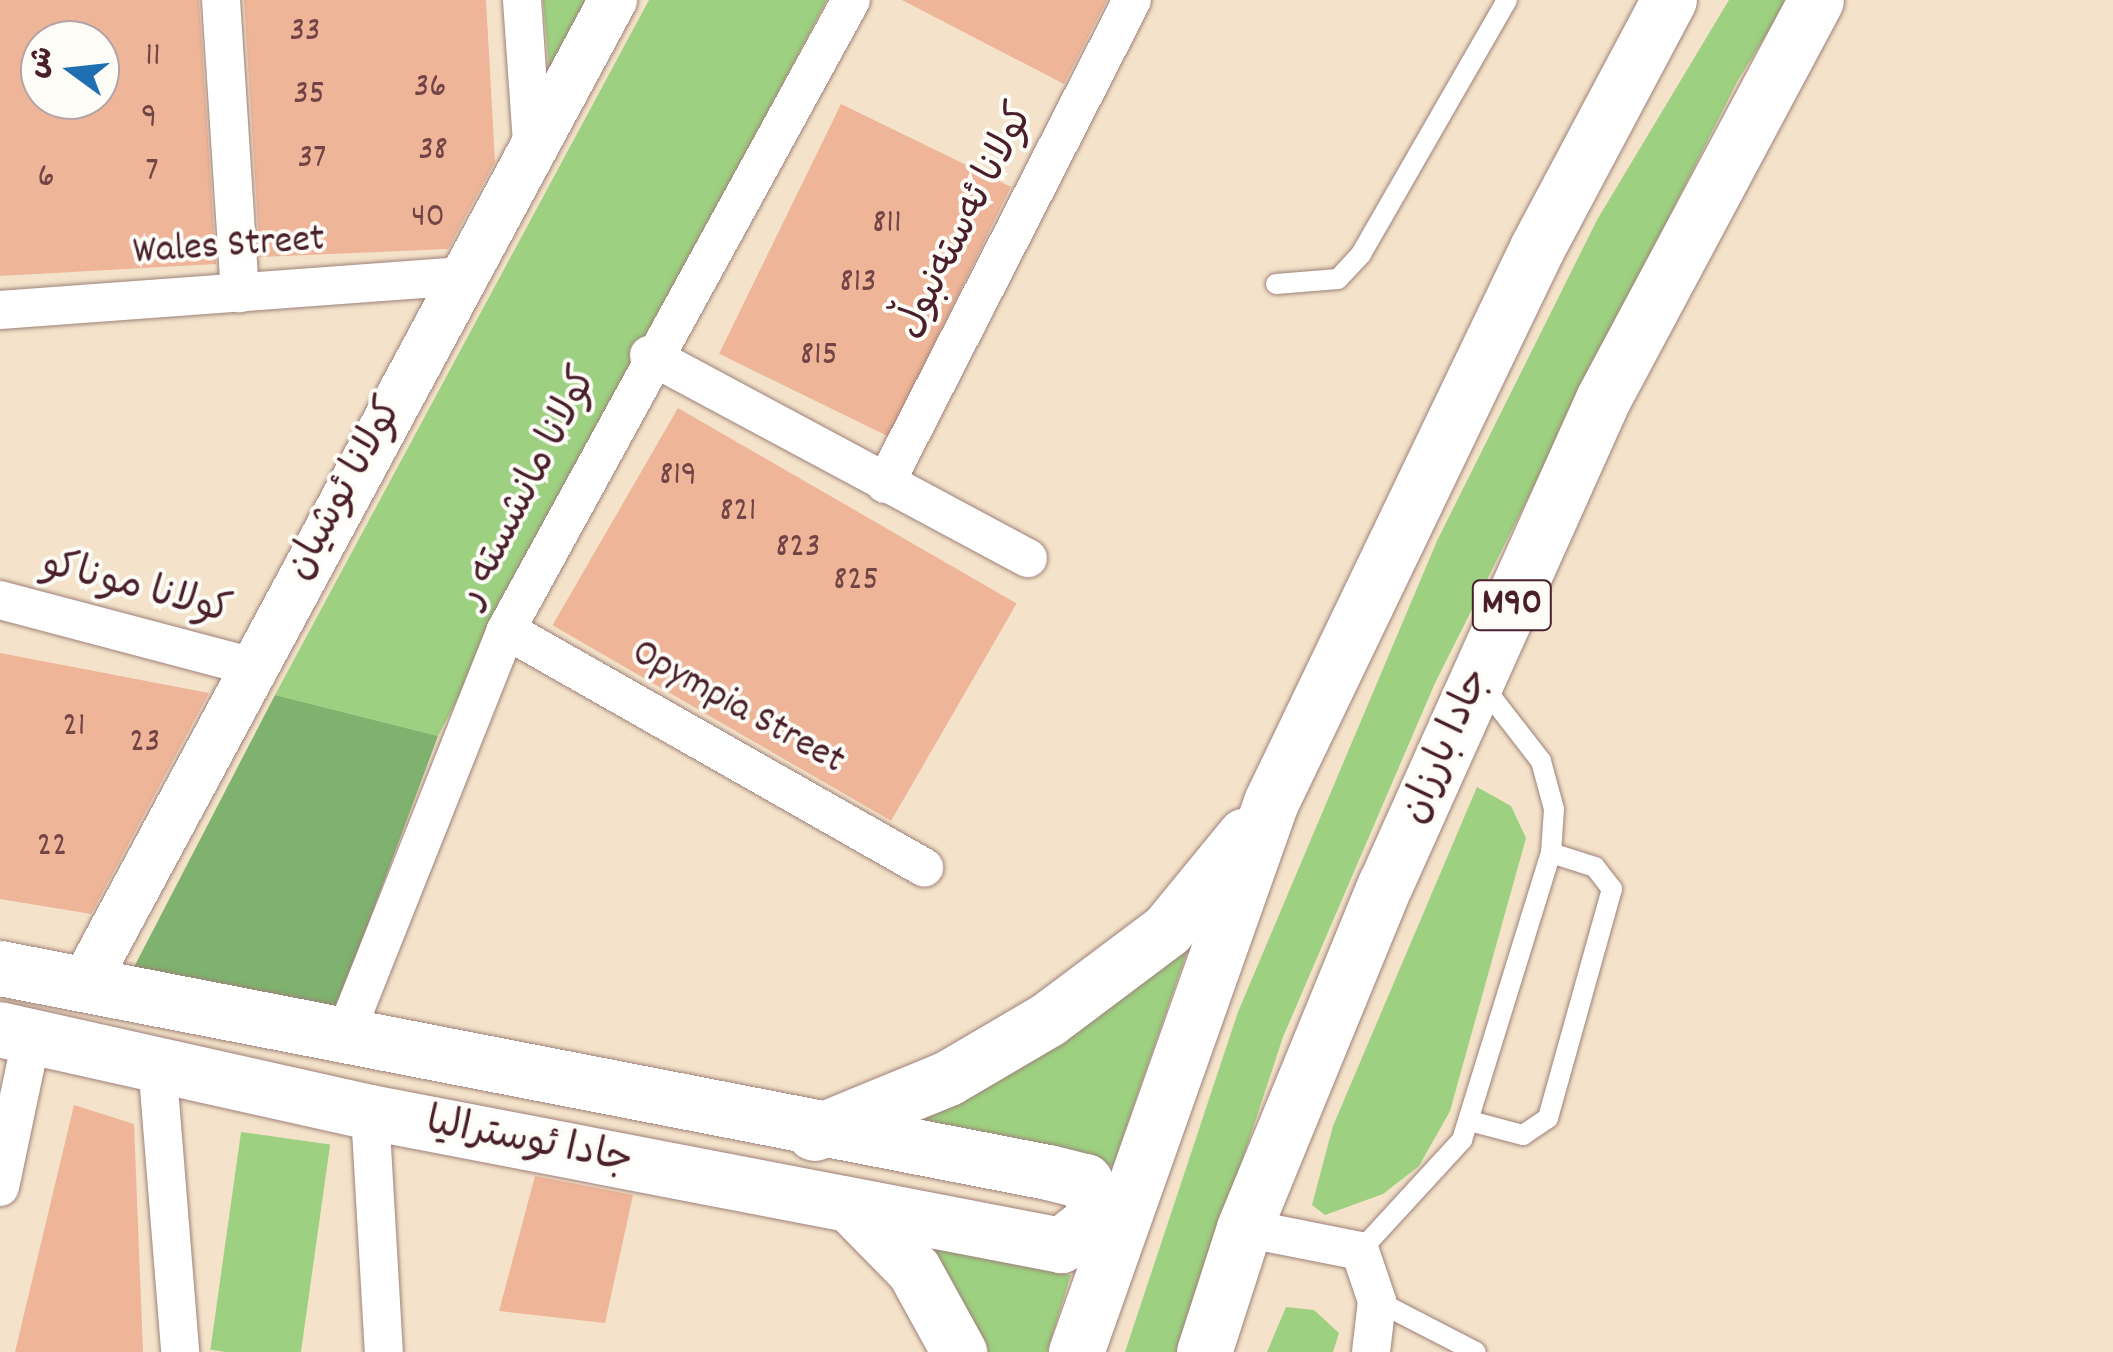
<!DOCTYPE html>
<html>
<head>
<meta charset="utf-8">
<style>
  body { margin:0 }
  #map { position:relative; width:2113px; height:1352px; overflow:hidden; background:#f4e3ca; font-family:Dekko,"Playpen Sans Arabic",sans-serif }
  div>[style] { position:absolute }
  .green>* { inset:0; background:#9dd080; transform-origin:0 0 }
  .forest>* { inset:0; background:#7eb26e }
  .building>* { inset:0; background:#eeb599; transform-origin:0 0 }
  .roads { filter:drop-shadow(0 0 2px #9f817a) drop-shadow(0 0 2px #9f817a) }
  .service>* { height:20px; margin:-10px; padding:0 10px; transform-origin:10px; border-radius:10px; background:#fff }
  .minor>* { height:38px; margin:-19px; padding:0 19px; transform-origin:19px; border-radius:19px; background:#fff }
  .tertiary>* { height:48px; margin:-24px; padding:0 24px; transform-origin:24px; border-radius:24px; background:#fff }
  .primary>* { height:55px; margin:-27.5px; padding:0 27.5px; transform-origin:27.5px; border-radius:27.5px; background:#fff }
  .motorway>* { height:55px; margin:-27.5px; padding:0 27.5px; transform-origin:27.5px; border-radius:27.5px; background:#fff }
  span { translate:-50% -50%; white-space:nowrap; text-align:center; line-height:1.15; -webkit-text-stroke:8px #fdfcf7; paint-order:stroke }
  .number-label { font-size:35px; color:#734446 }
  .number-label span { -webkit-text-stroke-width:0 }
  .shield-label span { padding:2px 8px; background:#fdfcf7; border:2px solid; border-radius:8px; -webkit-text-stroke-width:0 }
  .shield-label { font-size:38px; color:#4a1f2b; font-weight:700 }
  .street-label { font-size:40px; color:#4a1f2b }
  .north { position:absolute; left:20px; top:20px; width:100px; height:100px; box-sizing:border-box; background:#fdfcf7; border:2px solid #b5a4a5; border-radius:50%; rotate:285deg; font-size:28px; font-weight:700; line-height:40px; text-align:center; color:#4a1f2b }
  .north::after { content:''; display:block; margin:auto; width:35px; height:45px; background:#1f6fb2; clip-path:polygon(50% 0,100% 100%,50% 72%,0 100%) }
</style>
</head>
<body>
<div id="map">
  <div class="green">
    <i style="clip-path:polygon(543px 0,586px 0,549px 69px)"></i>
    <i style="clip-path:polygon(649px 0,827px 0,438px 736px,275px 695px)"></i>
    <i style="clip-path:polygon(1729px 0,1788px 0,1738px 80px,1435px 683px,1283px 1037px,1179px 1352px,1125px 1352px,1238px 1012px,1437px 541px,1597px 220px)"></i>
    <i style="clip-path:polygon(1477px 787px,1511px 806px,1526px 838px,1450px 1111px,1419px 1166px,1383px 1194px,1325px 1215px,1312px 1205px,1333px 1126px)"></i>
    <i style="clip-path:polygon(1207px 894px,1113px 1166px,870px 1124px)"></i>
    <i style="left:241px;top:1132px;width:90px;height:220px;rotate:8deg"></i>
    <i style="clip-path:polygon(902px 1236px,1071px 1275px,1047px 1352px,970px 1352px)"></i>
    <i style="clip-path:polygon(1286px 1307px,1314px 1310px,1339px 1333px,1333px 1352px,1267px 1352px)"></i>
  </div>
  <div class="forest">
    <i style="clip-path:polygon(275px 695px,438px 736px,335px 1013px,133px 969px)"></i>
  </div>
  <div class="building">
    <i style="clip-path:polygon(evenodd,0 0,199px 0,216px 264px,0 276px,0 0,40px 40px,100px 40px,100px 100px,40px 100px,40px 40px)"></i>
    <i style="clip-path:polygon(244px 0,486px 0,495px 162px,448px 249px,260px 257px)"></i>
    <i style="clip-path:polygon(902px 0,1107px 0,1064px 84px)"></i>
    <i style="left:841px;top:104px;width:189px;height:278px;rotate:26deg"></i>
    <i style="left:678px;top:408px;width:391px;height:251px;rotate:30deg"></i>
    <i style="clip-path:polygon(0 653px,209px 693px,91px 914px,0 899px)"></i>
    <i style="clip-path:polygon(74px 1105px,134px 1124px,143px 1352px,15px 1352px)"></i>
    <i style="clip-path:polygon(535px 1176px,633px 1195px,605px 1323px,499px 1311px)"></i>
  </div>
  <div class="roads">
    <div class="service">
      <i style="left:1276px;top:284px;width:62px;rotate:-4.6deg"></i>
      <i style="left:1338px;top:279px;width:34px;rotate:-47deg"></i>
      <i style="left:1361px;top:254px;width:293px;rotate:-60.1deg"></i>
      <i style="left:1470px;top:1121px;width:55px;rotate:14.8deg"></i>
      <i style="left:1523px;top:1135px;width:30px;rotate:-34deg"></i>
      <i style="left:1548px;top:1118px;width:238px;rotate:-74.4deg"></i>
      <i style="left:1612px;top:889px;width:28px;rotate:-128deg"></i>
      <i style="left:1595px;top:867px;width:46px;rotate:-162.3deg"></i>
      <i style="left:1360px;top:1251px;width:151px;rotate:-47.4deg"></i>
      <i style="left:1462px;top:1140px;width:300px;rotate:-72.8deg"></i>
      <i style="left:1551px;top:853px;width:44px;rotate:-86.1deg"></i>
      <i style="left:1554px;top:809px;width:50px;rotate:-105.2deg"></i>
      <i style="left:1541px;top:761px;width:96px;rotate:-127.8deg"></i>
      <i style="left:1377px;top:1301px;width:111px;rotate:27.3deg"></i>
    </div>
    <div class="minor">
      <i style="left:221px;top:0;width:294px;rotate:86.3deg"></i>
      <i style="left:522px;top:0;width:142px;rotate:86deg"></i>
      <i style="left:0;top:310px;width:466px;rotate:-4.2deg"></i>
      <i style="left:649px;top:355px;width:430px;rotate:28.2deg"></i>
      <i style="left:885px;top:484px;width:543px;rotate:-62.96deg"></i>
      <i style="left:0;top:600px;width:258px;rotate:14.8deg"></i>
      <i style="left:506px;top:630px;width:481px;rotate:29.6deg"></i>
      <i style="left:342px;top:1042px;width:443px;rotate:-68.3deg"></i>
      <i style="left:506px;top:630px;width:718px;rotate:-61.29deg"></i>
      <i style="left:157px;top:1063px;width:290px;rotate:85.4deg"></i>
      <i style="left:370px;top:1112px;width:240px;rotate:86.7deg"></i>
      <i style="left:0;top:1187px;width:155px;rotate:-78.1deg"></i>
      <i style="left:1244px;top:1228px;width:118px;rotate:11.2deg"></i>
      <i style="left:1360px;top:1251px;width:53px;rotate:71.2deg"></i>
      <i style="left:1377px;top:1301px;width:51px;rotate:96.7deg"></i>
    </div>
    <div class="tertiary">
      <i style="left:85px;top:983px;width:1116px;rotate:-61.76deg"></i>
    </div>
    <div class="primary">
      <i style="left:0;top:968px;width:1068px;rotate:11.02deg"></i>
      <i style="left:1048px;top:1172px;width:38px;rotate:14deg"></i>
      <i style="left:1085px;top:1181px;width:26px;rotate:67deg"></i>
      <i style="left:1095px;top:1205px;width:19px;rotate:108deg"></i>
      <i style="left:1089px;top:1223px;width:36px;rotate:142deg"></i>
      <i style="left:1061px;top:1245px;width:704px;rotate:-169.11deg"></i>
      <i style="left:370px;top:1112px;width:379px;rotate:-167.4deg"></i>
    </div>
    <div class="motorway">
      <i style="left:814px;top:1133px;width:145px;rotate:-22.3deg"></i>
      <i style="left:948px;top:1078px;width:115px;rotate:-30.4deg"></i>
      <i style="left:1047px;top:1020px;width:150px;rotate:-36.9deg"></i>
      <i style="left:1167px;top:930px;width:122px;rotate:-50.7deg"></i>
      <i style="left:855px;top:1210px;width:84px;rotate:45.5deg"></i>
      <i style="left:914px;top:1270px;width:94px;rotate:61.2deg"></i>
      <i style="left:1076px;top:1352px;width:584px;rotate:-70.48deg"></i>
      <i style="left:1271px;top:802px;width:615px;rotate:-64.35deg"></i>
      <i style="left:1537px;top:248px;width:281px;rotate:-62deg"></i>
      <i style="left:1204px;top:1352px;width:130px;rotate:-72.1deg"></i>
      <i style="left:1244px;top:1228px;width:371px;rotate:-67.7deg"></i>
      <i style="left:1385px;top:885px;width:533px;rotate:-65.84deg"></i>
      <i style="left:1603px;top:399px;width:452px;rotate:-61.9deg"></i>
    </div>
  </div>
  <div class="number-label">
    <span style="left:305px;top:32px">33</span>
    <span style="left:153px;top:57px">11</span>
    <span style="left:430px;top:88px">36</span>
    <span style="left:309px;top:95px">35</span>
    <span style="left:149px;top:118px">9</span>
    <span style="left:433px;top:151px">38</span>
    <span style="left:312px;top:159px">37</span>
    <span style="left:152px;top:172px">7</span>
    <span style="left:46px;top:178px">6</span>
    <span style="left:428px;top:218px">40</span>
    <span style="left:887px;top:224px">811</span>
    <span style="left:858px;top:283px">813</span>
    <span style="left:819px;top:356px">815</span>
    <span style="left:678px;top:476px">819</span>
    <span style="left:738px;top:512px">821</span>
    <span style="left:798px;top:548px">823</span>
    <span style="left:856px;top:581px">825</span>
    <span style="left:74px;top:727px">21</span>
    <span style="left:145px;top:743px">23</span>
    <span style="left:52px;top:847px">22</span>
  </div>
  <div class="shield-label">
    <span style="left:1512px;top:605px">M90</span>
  </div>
  <div class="street-label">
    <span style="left:968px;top:222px;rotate:-63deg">كولانا ئەستەنبوڵ</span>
    <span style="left:229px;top:248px;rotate:-4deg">Wales Street</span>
    <span style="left:530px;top:488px;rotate:-63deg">كولانا مانشسته ر</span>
    <span style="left:347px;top:490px;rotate:-61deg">كولانا ئوشيان</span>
    <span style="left:136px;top:590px;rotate:15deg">كولانا موناكو</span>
    <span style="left:737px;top:709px;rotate:29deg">Opympia Street</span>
    <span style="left:1448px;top:747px;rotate:-66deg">جادا بارزان</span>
    <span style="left:529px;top:1144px;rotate:11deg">جادا ئوسترالیا</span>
  </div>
  <div class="north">ش</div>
</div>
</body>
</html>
